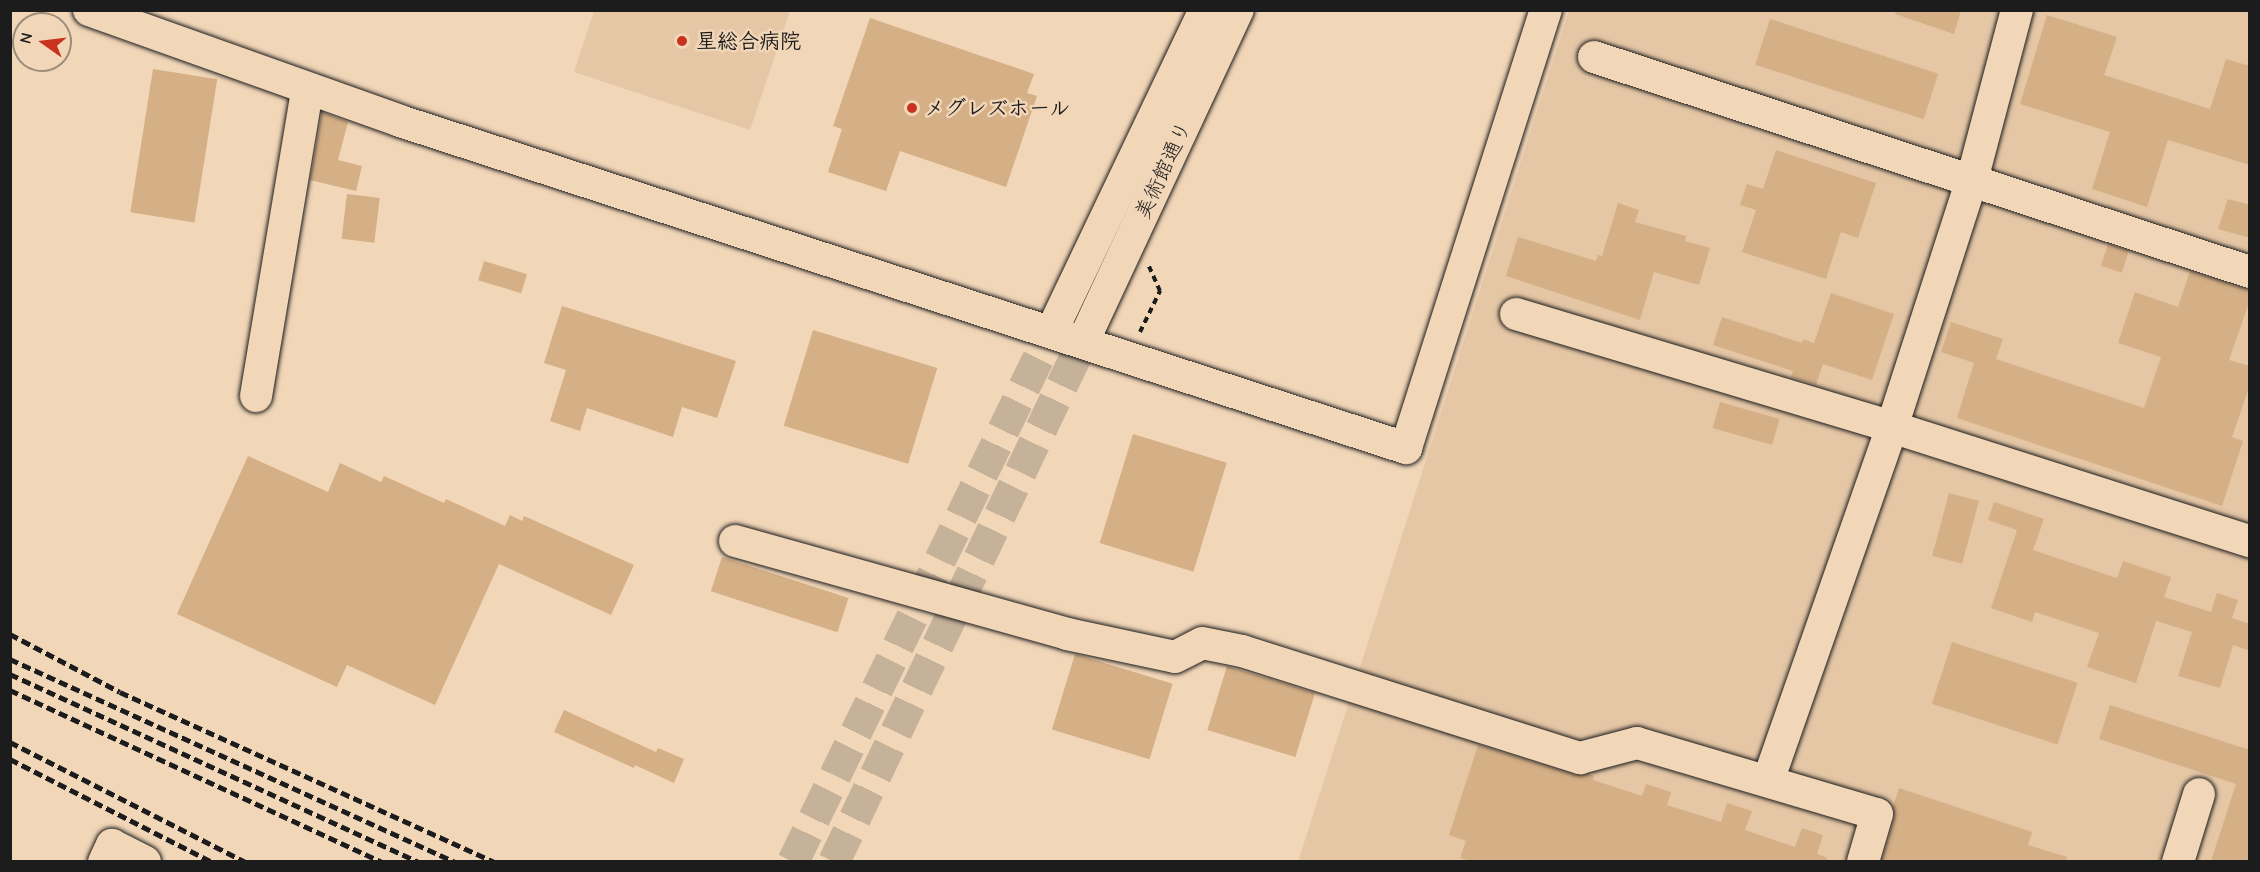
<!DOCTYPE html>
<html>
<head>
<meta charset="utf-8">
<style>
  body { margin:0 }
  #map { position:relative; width:2260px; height:872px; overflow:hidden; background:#f1d6b8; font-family:"Comic Neue","Klee One",sans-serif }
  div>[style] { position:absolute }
  .built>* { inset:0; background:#e5c7a6 }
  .building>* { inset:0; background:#d5af86; transform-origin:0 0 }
  .minor-tunnel>* { height:32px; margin-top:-16px; transform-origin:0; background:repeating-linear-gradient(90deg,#c6b199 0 32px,transparent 0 48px) }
  .path>* { height:4px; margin-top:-2px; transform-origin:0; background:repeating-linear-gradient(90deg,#1c1c1c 0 6px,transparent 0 10.5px) }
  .roads { filter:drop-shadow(0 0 2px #1c1c1c) drop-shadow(0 0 2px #1c1c1c) }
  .minor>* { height:32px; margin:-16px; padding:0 16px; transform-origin:16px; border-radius:16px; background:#f1d6b8 }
  .rail>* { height:4.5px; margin-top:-2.25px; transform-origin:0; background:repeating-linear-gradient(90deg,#1c1c1c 0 9px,transparent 0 13.5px) }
  .dots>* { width:16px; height:16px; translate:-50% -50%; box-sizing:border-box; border:3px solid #f1d6b8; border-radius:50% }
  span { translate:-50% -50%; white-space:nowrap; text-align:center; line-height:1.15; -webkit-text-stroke:5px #f1d6b8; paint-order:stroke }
  .poi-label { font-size:21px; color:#1c1c1c; font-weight:700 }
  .left { translate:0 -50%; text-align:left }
  .street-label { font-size:21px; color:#1c1c1c }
  .frame { position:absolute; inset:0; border:12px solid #1c1c1c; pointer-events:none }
  .north { position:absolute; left:12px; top:12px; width:60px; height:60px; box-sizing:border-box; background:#f1d6b8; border:2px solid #9c8c7a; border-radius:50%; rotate:284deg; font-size:16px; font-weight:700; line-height:24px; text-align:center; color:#1c1c1c }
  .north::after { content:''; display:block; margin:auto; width:21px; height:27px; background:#c8321e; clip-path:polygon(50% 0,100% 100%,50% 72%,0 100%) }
</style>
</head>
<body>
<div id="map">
  <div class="built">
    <i style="clip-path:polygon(594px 11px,790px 11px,750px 130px,574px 72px)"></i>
    <i style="clip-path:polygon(1569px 11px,2249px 11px,2249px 861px,1298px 862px)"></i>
  </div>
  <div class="building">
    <i style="clip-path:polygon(1896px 10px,1961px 10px,1954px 34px,1895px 14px)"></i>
    <i style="clip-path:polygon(2047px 15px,2117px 37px,2104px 75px,2210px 109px,2226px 59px,2250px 66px,2250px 165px,2168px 140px,2147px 207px,2092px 189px,2110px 132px,2020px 104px)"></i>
    <i style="clip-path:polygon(870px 18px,1034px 74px,1027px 93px,1037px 96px,1006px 187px,900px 151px,886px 191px,828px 172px,842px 129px,833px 126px)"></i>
    <i style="left:1770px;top:19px;width:177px;height:48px;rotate:18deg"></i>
    <i style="left:153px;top:69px;width:65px;height:145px;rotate:9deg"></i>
    <i style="clip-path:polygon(322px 112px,348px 122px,338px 160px,362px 166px,356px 191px,310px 180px)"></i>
    <i style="clip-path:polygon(1776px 150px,1876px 183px,1858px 238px,1841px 232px,1826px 279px,1742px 252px,1756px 210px,1740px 205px,1747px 184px,1763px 189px)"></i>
    <i style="left:347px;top:194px;width:33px;height:45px;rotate:7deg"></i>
    <i style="clip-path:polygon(2228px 199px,2250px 205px,2250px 238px,2218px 229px)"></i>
    <i style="clip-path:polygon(1618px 203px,1639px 210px,1635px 222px,1686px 236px,1685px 241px,1710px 248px,1699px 285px,1654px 272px,1640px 320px,1506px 276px,1518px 237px,1596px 261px,1598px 255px,1602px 256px)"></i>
    <i style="left:2108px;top:244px;width:22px;height:23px;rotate:18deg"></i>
    <i style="left:484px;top:261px;width:45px;height:20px;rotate:17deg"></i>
    <i style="clip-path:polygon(2190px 271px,2250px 291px,2250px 300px,2229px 360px,2250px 366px,2250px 385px,2232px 437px,2243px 441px,2222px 506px,1957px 418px,1974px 363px,1941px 352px,1951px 322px,2003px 339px,1996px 359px,2144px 408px,2161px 357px,2118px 343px,2135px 292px,2178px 307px)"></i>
    <i style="clip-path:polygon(1831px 293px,1894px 314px,1872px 380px,1823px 364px,1816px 385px,1791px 377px,1793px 371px,1713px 345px,1722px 317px,1802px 343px,1803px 339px,1814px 343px)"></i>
    <i style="clip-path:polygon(562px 306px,736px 361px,717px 418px,682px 407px,673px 437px,587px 408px,580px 431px,550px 421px,566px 370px,544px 363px)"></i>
    <i style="left:813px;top:330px;width:130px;height:100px;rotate:17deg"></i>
    <i style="left:1720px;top:402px;width:62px;height:27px;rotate:16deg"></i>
    <i style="left:1133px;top:434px;width:98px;height:114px;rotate:17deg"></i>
    <i style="clip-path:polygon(248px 456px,328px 492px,340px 463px,381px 482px,384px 476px,444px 503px,446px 499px,505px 526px,510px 515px,522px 521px,524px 516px,634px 565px,611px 615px,499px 564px,435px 705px,347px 665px,337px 687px,177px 614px)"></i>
    <i style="left:1949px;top:493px;width:31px;height:65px;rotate:15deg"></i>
    <i style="clip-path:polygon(1994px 502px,2044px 519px,2033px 550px,2117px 578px,2123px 561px,2171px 577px,2164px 597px,2211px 612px,2217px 593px,2238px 600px,2232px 618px,2250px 624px,2250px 651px,2233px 645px,2220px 688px,2178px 676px,2192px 632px,2156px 621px,2136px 683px,2087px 667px,2099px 633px,2035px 612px,2032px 622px,1991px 608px,2017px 530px,1988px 520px)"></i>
    <i style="left:722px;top:557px;width:133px;height:36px;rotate:18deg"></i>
    <i style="left:1952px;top:642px;width:132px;height:65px;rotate:18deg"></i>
    <i style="left:1075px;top:654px;width:102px;height:79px;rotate:17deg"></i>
    <i style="left:1227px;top:666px;width:92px;height:67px;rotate:17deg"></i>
    <i style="clip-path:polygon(2110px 705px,2250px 750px,2250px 861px,2211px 861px,2236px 784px,2099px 739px)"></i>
    <i style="clip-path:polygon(564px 710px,656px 752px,658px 748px,684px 759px,674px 783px,635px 765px,634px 768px,554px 732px)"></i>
    <i style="clip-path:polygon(1478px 745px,1575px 775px,1589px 774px,1594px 776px,1593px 780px,1642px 796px,1646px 784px,1671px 792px,1667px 805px,1721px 822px,1727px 803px,1752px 811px,1745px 830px,1795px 847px,1802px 828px,1823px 835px,1817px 854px,1827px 858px,1827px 861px,1471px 861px,1460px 858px,1466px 841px,1449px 835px)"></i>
    <i style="clip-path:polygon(1899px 788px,2032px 832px,2028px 845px,2067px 857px,2066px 861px,1882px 861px,1894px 819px,1893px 807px)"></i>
  </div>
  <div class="minor-tunnel">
    <i style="left:793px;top:862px;width:605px;rotate:-64.03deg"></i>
    <i style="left:834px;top:862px;width:591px;rotate:-64.43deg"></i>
  </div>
  <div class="path">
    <i style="left:1140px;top:332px;width:46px;rotate:-64deg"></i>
    <i style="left:1160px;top:291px;width:27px;rotate:-114deg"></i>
  </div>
  <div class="roads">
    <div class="minor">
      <i style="left:89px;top:10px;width:330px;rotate:19.6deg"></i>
      <i style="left:400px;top:121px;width:1058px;rotate:18.01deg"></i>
      <i style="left:1406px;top:448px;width:460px;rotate:-72.3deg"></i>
      <i style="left:1594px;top:57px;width:690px;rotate:18.15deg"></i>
      <i style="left:1516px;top:314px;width:393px;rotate:16.7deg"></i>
      <i style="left:1892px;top:427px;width:376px;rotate:17.7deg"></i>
      <i style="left:1058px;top:318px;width:341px;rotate:-64.5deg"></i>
      <i style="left:1089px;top:329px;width:352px;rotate:-65deg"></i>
      <i style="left:256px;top:396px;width:310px;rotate:-80.5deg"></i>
      <i style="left:735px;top:541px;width:345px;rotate:15.6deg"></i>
      <i style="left:1067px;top:634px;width:110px;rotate:12deg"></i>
      <i style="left:1175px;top:657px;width:30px;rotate:-27deg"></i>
      <i style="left:1202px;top:643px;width:41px;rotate:11.3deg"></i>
      <i style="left:1242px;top:651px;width:355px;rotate:17.6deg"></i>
      <i style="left:1580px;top:758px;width:59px;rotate:-14.7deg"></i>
      <i style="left:1637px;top:743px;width:250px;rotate:16.5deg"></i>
      <i style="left:1877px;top:814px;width:50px;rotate:106.3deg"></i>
      <i style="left:1768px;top:781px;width:375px;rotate:-70.7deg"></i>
      <i style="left:1892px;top:427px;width:260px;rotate:-72.1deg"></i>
      <i style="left:1972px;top:180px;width:176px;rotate:-75.2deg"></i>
      <i style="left:104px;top:862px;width:19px;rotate:-65deg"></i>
      <i style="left:112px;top:845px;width:37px;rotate:27deg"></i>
      <i style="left:2178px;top:862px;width:71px;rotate:-72.8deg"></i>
    </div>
  </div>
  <div class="rail">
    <i style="left:10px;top:634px;width:124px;rotate:27.8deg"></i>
    <i style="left:120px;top:692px;width:412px;rotate:24.4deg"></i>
    <i style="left:10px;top:659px;width:490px;rotate:24.5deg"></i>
    <i style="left:10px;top:674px;width:450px;rotate:24.7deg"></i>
    <i style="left:10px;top:690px;width:410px;rotate:24.8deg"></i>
    <i style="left:10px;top:742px;width:265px;rotate:27deg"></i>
    <i style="left:10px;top:759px;width:227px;rotate:27deg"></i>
  </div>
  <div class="dots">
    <i style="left:682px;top:41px;background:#c8321e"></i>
    <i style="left:912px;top:108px;background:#c8321e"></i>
  </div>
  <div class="poi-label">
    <span class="left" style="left:696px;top:41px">星総合病院</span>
    <span class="left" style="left:924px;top:108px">メグレズホール</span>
  </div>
  <div class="street-label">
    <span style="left:1163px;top:170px;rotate:-65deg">美術館通り</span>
  </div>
  <div class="frame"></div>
  <div class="north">N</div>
</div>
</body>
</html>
